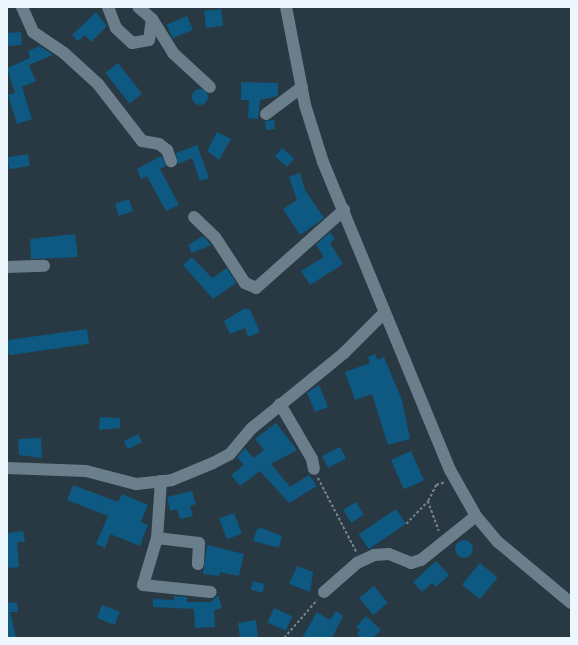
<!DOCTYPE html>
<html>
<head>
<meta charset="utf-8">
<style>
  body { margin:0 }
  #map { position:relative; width:578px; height:645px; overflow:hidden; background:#283944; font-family:"PT Serif",serif }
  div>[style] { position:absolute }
  .building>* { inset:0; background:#0d5981; transform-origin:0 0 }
  .round { border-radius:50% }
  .path>* { height:1.5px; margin-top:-0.75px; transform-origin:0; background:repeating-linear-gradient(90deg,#75838d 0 3px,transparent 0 5px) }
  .minor>* { height:12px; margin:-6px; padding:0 6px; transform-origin:6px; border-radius:6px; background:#6b7e8b }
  span { translate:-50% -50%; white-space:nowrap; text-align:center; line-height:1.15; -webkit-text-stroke:4px #171f24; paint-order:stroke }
  .frame { position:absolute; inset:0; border:8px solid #ecf7fe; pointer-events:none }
</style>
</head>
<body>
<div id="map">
  <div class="building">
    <i style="left:221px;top:9px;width:17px;height:17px;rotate:83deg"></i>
    <i style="clip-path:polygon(96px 12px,107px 26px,91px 42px,85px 35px,78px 41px,72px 35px)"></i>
    <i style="left:187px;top:16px;width:15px;height:22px;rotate:67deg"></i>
    <i style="left:21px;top:32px;width:13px;height:14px;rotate:86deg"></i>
    <i style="clip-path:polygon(40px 46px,53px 55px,29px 65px,36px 81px,22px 87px,32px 119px,17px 124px,8px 95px,15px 93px,7px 68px,30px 58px,28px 51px)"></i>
    <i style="left:118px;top:63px;width:39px;height:16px;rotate:52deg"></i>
    <i style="clip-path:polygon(241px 82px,278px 83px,278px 96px,260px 100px,258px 119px,248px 118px,249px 100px,241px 100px)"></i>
    <i class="round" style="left:192px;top:89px;width:16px;height:16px"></i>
    <i style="left:274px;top:120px;width:9px;height:9px;rotate:84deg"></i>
    <i style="clip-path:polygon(217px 132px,231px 139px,219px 160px,207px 151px)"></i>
    <i style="clip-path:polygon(197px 145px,209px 178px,200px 181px,192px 158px,178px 164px,176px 153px)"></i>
    <i style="left:282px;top:148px;width:16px;height:11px;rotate:40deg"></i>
    <i style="left:28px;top:154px;width:12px;height:21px;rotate:81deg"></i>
    <i style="clip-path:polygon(161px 156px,166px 166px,160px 169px,179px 205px,166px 211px,147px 176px,141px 179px,137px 169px)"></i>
    <i style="clip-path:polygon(300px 173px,305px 190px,324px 218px,300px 235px,283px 209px,297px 200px,289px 177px)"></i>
    <i style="left:129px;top:199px;width:13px;height:15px;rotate:72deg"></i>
    <i style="clip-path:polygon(330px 232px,335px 239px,330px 243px,343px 264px,310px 285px,301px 271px,324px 257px,316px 245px)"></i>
    <i style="clip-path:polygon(75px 234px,78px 257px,31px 259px,30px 239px)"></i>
    <i style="clip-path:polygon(203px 236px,211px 245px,192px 253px,188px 245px)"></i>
    <i style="clip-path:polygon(192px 257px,212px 278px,227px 268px,236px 283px,213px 299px,183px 265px)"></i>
    <i style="clip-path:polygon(245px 308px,250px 310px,260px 332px,248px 337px,245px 328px,230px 334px,224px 321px)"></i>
    <i style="left:87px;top:329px;width:15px;height:81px;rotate:82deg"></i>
    <i style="clip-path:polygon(375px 354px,378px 360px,384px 357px,402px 400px,410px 439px,388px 445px,372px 394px,355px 400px,345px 372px,370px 363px,368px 357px)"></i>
    <i style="clip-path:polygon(319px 385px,328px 407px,315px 412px,307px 393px)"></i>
    <i style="clip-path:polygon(100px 417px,120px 418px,120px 428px,99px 430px)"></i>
    <i style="clip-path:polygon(276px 423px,297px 450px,271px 464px,290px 487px,309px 475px,317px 486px,289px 503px,260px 471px,240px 486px,231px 475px,244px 465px,237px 457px,245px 448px,254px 458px,264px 450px,255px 439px)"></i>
    <i style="left:138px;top:434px;width:9px;height:16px;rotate:63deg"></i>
    <i style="clip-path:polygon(41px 438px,42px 458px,19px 455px,18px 439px)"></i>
    <i style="left:340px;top:447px;width:13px;height:20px;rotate:63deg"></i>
    <i style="left:411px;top:451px;width:32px;height:22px;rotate:66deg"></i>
    <i style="clip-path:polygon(73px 485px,118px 502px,122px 494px,148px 505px,141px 522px,148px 525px,140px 546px,110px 534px,105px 548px,96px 544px,108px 516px,67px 500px)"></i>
    <i style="clip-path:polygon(192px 491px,196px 504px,190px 506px,193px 516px,180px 519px,177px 509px,170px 511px,167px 497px)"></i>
    <i style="left:356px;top:502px;width:15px;height:15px;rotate:58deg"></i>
    <i style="left:396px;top:509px;width:18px;height:45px;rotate:56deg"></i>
    <i style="left:234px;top:513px;width:22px;height:16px;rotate:69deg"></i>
    <i style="clip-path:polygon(262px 528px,282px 536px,279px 548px,253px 541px,257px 529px)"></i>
    <i style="clip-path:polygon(23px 531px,25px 542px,17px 542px,19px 567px,7px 568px,7px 533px)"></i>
    <i class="round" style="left:455px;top:540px;width:18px;height:18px"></i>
    <i style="clip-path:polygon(207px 545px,244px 554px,239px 576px,219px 572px,220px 576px,203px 574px)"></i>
    <i style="clip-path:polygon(436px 561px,449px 575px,436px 587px,432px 583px,422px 592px,413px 582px)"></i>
    <i style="left:480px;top:563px;width:23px;height:28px;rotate:40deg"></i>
    <i style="clip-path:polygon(297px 566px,313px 572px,310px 592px,289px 584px)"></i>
    <i style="left:253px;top:581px;width:12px;height:9px;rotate:14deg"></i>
    <i style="left:374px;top:586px;width:22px;height:19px;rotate:51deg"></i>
    <i style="clip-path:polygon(218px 595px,222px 608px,214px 610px,215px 627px,195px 628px,194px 609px,153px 607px,153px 599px,174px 600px,174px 596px,187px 597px,187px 602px,211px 602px)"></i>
    <i style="clip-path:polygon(17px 602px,18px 612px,10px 612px,16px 638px,7px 638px,7px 603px)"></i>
    <i style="left:102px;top:605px;width:19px;height:14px;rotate:21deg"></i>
    <i style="left:274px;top:608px;width:20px;height:16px;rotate:24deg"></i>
    <i style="clip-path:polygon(336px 611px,343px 616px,332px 638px,302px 638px,317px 612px,330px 620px)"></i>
    <i style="clip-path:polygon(366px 616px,381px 630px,373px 638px,361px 638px,357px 634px,360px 630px,356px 627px)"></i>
    <i style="clip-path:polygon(256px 620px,258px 638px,240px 638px,238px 623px)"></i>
  </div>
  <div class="path">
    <i style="left:318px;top:478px;width:85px;rotate:62.5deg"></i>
    <i style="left:428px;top:501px;width:32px;rotate:70deg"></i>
    <i style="left:406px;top:524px;width:32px;rotate:-46deg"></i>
    <i style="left:428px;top:501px;width:18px;rotate:-63deg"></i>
    <i style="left:436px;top:485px;width:9px;rotate:-18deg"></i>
    <i style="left:284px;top:638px;width:50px;rotate:-49deg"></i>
  </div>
  <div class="minor">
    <i style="left:22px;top:7px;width:27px;rotate:66deg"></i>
    <i style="left:33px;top:32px;width:37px;rotate:34deg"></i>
    <i style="left:64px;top:53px;width:46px;rotate:42.4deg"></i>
    <i style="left:98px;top:84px;width:72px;rotate:52.3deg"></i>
    <i style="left:142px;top:141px;width:17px;rotate:10deg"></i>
    <i style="left:159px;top:144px;width:10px;rotate:37deg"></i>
    <i style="left:167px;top:150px;width:12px;rotate:70deg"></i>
    <i style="left:108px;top:7px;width:22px;rotate:69deg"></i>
    <i style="left:116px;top:28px;width:22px;rotate:43deg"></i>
    <i style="left:132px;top:43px;width:17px;rotate:-10deg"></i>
    <i style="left:149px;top:40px;width:21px;rotate:-82deg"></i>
    <i style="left:152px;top:19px;width:18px;rotate:-139deg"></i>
    <i style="left:286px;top:7px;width:100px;rotate:79deg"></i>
    <i style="left:305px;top:105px;width:60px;rotate:72.5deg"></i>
    <i style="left:323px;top:162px;width:333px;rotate:67.6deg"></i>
    <i style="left:450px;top:470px;width:53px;rotate:60.5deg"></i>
    <i style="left:476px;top:516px;width:34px;rotate:50deg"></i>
    <i style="left:498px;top:542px;width:95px;rotate:39.9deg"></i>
    <i style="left:152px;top:19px;width:40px;rotate:58deg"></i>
    <i style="left:173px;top:53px;width:50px;rotate:42.6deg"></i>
    <i style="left:266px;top:114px;width:45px;rotate:-36.9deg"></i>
    <i style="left:194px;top:217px;width:29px;rotate:44deg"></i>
    <i style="left:215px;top:237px;width:55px;rotate:56.9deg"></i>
    <i style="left:245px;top:283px;width:12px;rotate:24deg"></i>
    <i style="left:256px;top:288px;width:118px;rotate:-41.6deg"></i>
    <i style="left:7px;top:267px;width:37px;rotate:-2deg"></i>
    <i style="left:280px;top:404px;width:64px;rotate:59.8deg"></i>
    <i style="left:312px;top:459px;width:10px;rotate:79deg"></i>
    <i style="left:7px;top:468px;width:79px;rotate:2.2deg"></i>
    <i style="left:86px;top:471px;width:52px;rotate:14.6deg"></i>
    <i style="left:136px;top:484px;width:36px;rotate:-6deg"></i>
    <i style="left:172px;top:480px;width:44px;rotate:-22.5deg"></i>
    <i style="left:213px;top:463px;width:19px;rotate:-28deg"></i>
    <i style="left:230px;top:454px;width:34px;rotate:-50deg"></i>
    <i style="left:252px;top:428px;width:119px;rotate:-39.2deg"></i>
    <i style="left:344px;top:353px;width:57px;rotate:-45deg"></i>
    <i style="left:161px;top:481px;width:57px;rotate:94deg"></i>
    <i style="left:157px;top:538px;width:42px;rotate:6.8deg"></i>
    <i style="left:199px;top:543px;width:21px;rotate:93deg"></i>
    <i style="left:157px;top:538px;width:49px;rotate:106.6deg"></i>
    <i style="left:143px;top:585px;width:68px;rotate:5.9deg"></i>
    <i style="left:324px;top:592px;width:44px;rotate:-41.3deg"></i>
    <i style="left:357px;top:563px;width:19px;rotate:-25deg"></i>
    <i style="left:374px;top:555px;width:15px;rotate:-4deg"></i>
    <i style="left:389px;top:554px;width:24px;rotate:22deg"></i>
    <i style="left:411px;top:563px;width:10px;rotate:-17deg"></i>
    <i style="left:421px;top:560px;width:70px;rotate:-38.7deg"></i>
  </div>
  <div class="frame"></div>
</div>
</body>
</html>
